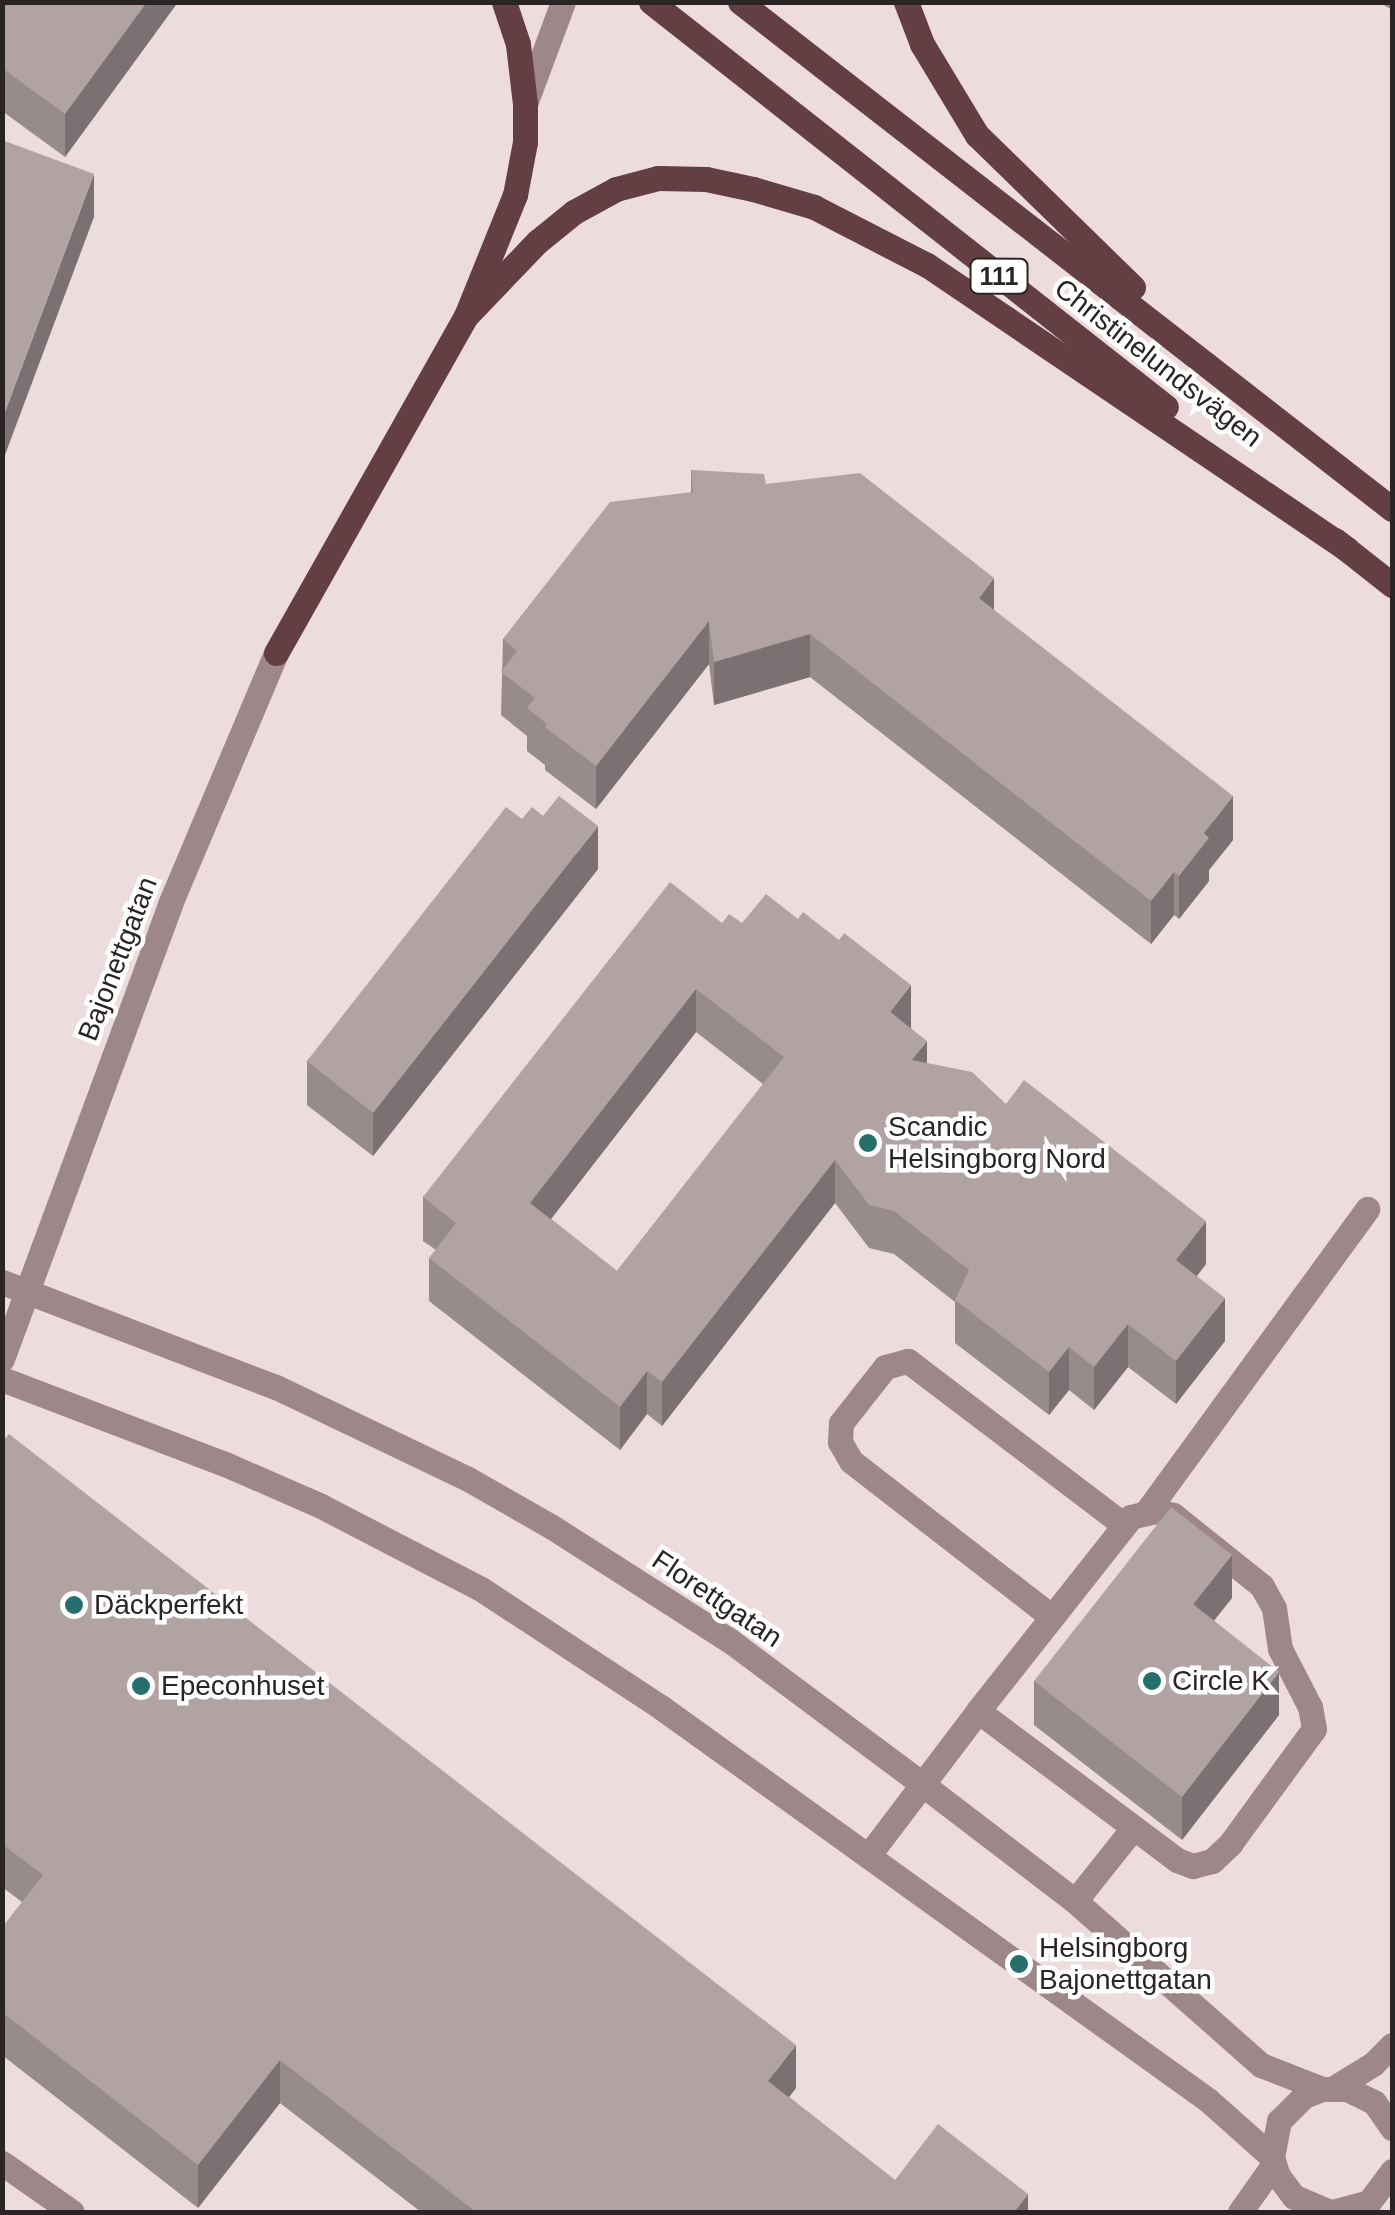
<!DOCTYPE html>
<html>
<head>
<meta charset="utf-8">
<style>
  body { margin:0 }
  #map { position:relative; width:1395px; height:2215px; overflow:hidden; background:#eddcde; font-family:Arial,sans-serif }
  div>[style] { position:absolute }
  .minor>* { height:25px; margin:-12.5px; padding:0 12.5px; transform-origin:12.5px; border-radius:12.5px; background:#9d8789 }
  .major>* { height:25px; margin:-12.5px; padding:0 12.5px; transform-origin:12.5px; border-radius:12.5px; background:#633e43 }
  .wall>* { inset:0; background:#988b8c }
  .shaded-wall>* { inset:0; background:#7c7172 }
  .building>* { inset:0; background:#b1a2a3 }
  .dots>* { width:28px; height:28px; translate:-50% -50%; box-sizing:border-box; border:5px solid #fff; border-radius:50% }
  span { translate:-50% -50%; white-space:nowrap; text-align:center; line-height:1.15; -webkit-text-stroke:9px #fff; paint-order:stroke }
  .shield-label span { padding:2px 8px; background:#fff; border:2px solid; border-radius:8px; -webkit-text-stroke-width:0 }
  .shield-label { font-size:25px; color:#2b2425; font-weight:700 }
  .street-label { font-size:28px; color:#2b2425 }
  .poi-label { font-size:28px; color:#2b2425 }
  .left { translate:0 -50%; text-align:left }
  .frame { position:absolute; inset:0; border:5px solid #2b2425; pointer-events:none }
</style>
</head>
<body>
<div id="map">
  <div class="minor">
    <i style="left:525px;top:104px;width:109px;rotate:-69.6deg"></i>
    <i style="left:2px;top:1282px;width:293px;rotate:21deg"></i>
    <i style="left:276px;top:1387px;width:213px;rotate:25.6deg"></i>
    <i style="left:468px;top:1479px;width:97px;rotate:29.7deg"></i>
    <i style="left:552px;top:1527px;width:210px;rotate:32.6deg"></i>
    <i style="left:729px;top:1640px;width:241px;rotate:36.7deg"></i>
    <i style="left:922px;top:1784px;width:193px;rotate:37.4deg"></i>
    <i style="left:1075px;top:1901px;width:248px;rotate:41.4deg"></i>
    <i style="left:1261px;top:2065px;width:66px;rotate:21.5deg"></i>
    <i style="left:2px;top:1359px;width:485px;rotate:-69.7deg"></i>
    <i style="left:170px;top:904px;width:272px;rotate:-67.1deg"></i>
    <i style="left:2px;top:1379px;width:239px;rotate:20.9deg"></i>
    <i style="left:225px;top:1464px;width:105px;rotate:23.6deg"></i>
    <i style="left:321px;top:1506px;width:180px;rotate:27.4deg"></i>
    <i style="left:481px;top:1589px;width:217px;rotate:33.3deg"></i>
    <i style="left:662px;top:1708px;width:672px;rotate:35.68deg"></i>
    <i style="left:1208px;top:2100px;width:86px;rotate:41.7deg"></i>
    <i style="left:1147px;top:1511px;width:374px;rotate:-53.9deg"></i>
    <i style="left:1052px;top:1617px;width:254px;rotate:-142.2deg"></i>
    <i style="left:851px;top:1461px;width:22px;rotate:-120deg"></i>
    <i style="left:840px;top:1442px;width:19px;rotate:-87deg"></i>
    <i style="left:841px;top:1423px;width:71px;rotate:-51.8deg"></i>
    <i style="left:885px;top:1367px;width:24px;rotate:-15deg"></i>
    <i style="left:908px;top:1361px;width:271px;rotate:37.2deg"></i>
    <i style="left:868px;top:1856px;width:182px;rotate:-52.8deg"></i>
    <i style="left:978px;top:1711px;width:249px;rotate:36.8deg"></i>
    <i style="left:1177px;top:1860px;width:17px;rotate:21deg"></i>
    <i style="left:1193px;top:1866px;width:20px;rotate:-15deg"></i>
    <i style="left:1212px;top:1861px;width:25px;rotate:-43deg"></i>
    <i style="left:1230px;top:1844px;width:142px;rotate:-53.9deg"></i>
    <i style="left:1314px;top:1729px;width:22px;rotate:-100deg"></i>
    <i style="left:1310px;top:1707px;width:65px;rotate:-117.3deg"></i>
    <i style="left:1280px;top:1649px;width:41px;rotate:-98.3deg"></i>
    <i style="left:1274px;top:1608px;width:25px;rotate:-119deg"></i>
    <i style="left:1262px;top:1586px;width:114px;rotate:-141.4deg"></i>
    <i style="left:1173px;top:1515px;width:17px;rotate:-167deg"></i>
    <i style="left:1156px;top:1511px;width:26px;rotate:167deg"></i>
    <i style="left:1131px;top:1517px;width:247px;rotate:128.3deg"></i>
    <i style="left:1075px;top:1901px;width:93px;rotate:-51.5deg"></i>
    <i style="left:1334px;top:2088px;width:46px;rotate:-31.6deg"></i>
    <i style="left:1373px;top:2064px;width:27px;rotate:-45deg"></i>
    <i style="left:2px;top:2163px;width:85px;rotate:35deg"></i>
    <i style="left:1240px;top:2212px;width:59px;rotate:-54.7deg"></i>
    <i style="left:1330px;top:2212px;width:39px;rotate:-157deg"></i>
    <i style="left:1294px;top:2197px;width:26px;rotate:-127deg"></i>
    <i style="left:1278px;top:2176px;width:20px;rotate:-108deg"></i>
    <i style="left:1272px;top:2157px;width:37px;rotate:-79deg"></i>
    <i style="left:1279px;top:2121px;width:35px;rotate:-45deg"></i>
    <i style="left:1304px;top:2096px;width:19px;rotate:-21deg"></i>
    <i style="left:1322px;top:2089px;width:25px"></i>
    <i style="left:1347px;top:2089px;width:30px;rotate:26deg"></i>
    <i style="left:1374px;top:2102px;width:32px;rotate:55deg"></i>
    <i style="left:1332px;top:2212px;width:38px;rotate:-15deg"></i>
    <i style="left:1369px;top:2202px;width:39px;rotate:-53deg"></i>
  </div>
  <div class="major">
    <i style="left:651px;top:2px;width:655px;rotate:38.18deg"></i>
    <i style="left:740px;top:2px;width:826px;rotate:37.87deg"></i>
    <i style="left:906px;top:2px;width:45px;rotate:69.1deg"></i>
    <i style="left:922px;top:44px;width:106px;rotate:58.9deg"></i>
    <i style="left:977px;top:135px;width:218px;rotate:44.3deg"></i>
    <i style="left:466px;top:316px;width:103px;rotate:-46.2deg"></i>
    <i style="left:537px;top:242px;width:48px;rotate:-39deg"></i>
    <i style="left:574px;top:212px;width:48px;rotate:-28.7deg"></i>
    <i style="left:616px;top:189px;width:43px;rotate:-14.7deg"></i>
    <i style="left:658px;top:178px;width:48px;rotate:1.2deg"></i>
    <i style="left:706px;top:179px;width:48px;rotate:12deg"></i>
    <i style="left:753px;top:189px;width:64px;rotate:16.4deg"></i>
    <i style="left:814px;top:207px;width:127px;rotate:27.2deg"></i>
    <i style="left:927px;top:265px;width:507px;rotate:34.07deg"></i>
    <i style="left:1335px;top:540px;width:73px;rotate:38.3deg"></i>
    <i style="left:276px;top:653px;width:387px;rotate:-60.6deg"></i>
    <i style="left:466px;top:316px;width:131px;rotate:-68deg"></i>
    <i style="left:515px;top:195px;width:54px;rotate:-79.3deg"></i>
    <i style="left:525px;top:142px;width:38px;rotate:-90deg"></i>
    <i style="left:525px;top:104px;width:60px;rotate:-96.7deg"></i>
    <i style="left:518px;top:44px;width:44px;rotate:-108.4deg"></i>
  </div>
  <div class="wall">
    <i style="clip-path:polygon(2px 2px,178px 2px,65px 157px,2px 111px)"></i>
    <i style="clip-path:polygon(1379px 2px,1392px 2px,1392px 10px)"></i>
    <i style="clip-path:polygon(691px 470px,766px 484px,994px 610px,1233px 840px,1209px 870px,1209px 881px,1179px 919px,1174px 915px,1151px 944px,810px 677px,714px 705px,709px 664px,596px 809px,545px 770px,545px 765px,527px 751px,527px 736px,501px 715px,503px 639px,691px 492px)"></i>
    <i style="clip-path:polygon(522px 819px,598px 869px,373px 1156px,307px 1105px,307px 1061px)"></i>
    <i style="clip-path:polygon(evenodd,722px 923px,742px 923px,911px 1028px,927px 1063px,1006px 1104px,1206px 1264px,1197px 1276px,1225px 1341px,1176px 1404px,1128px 1367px,1094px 1410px,1069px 1390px,1049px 1415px,955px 1343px,955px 1302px,894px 1254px,869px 1248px,835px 1203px,662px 1426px,647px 1414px,620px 1450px,429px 1301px,429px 1258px,436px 1250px,423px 1241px,423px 1197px,722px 923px,696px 1032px,763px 1084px,617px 1271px,551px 1219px,696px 1032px)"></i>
    <i style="clip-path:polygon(2px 1442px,796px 2088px,789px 2097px,895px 2180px,1028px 2212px,421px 2212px,280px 2103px,198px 2208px,2px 2055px,2px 1928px,22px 1902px,2px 1887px)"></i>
    <i style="clip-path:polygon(1232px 1598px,1214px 1620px,1279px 1715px,1182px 1840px,1034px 1725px,1034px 1681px)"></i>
  </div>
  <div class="shaded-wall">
    <i style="clip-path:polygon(147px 2px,178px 2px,65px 157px,65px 114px)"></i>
    <i style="clip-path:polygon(94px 174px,94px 217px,2px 463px,2px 420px)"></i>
    <i style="clip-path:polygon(994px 578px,994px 621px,979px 598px)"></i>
    <i style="clip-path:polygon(709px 621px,709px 664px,596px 809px,596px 766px)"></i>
    <i style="clip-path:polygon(810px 634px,810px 677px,714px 705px,714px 662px)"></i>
    <i style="clip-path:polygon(1233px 796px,1233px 840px,1209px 870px,1209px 881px,1179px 919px,1179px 876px,1204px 833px)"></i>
    <i style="clip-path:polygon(598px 826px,598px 869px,373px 1156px,373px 1113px)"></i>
    <i style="clip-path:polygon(1174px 872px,1174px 915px,1151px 944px,1151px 901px)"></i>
    <i style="clip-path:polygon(911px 985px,911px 1029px,890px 1012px)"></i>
    <i style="clip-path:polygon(696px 989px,696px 1032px,530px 1246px,530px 1203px)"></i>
    <i style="clip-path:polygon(927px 1041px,927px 1084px,912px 1060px)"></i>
    <i style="clip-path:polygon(835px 1160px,835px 1203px,662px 1426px,662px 1382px)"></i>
    <i style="clip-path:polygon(1206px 1221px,1206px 1264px,1176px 1303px,1176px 1260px)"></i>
    <i style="clip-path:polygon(1225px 1298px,1225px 1341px,1176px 1404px,1176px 1361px)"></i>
    <i style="clip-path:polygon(1128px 1324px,1128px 1367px,1094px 1410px,1094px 1367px)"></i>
    <i style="clip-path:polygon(1069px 1347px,1069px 1390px,1049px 1415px,1049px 1372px)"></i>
    <i style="clip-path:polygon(647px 1371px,647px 1414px,620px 1450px,620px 1407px)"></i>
    <i style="clip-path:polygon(1232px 1555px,1232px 1598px,1193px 1647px,1193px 1604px)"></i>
    <i style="clip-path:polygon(1279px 1672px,1279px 1715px,1182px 1840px,1182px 1797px)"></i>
    <i style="clip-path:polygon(796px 2045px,796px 2088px,768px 2124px,768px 2081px)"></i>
    <i style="clip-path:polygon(280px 2060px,280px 2103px,198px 2208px,198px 2165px)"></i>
    <i style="clip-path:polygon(1028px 2194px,1028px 2212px,1014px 2212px)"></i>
  </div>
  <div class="building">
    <i style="clip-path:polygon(2px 2px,147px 2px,65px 114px,2px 68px)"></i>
    <i style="clip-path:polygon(2px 140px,94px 174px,2px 420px)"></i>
    <i style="clip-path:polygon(691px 470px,764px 474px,766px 484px,860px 473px,994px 578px,979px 598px,1233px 796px,1204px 833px,1209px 838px,1179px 876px,1174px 872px,1151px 901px,810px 634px,714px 662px,709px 621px,596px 766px,545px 727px,547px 724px,527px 708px,535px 698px,501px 672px,517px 651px,503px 639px,610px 502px,693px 492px)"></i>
    <i style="clip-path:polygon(559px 796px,598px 826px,373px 1113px,307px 1061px,506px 807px,522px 819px,532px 807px,543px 816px)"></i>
    <i style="clip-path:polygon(evenodd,670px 882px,722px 923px,729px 914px,742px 923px,766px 894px,798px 919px,803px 912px,839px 940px,844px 933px,911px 985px,890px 1012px,927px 1041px,912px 1060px,972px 1072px,1006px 1104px,1024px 1080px,1206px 1221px,1176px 1260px,1225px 1298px,1176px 1361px,1128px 1324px,1094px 1367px,1069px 1347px,1049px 1372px,955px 1300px,969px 1270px,894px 1211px,869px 1205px,835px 1160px,662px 1382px,647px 1371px,620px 1407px,429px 1258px,456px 1223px,423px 1197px,670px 882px,696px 989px,784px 1057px,617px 1271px,530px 1203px,696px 989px)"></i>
    <i style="clip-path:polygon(9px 1434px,796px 2045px,768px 2081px,895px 2180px,938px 2124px,1028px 2194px,1014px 2212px,476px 2212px,280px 2060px,198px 2165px,2px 2012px,2px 1928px,43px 1875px,2px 1844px,2px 1442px)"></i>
    <i style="clip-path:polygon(1171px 1507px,1232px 1555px,1193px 1604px,1279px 1672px,1182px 1797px,1034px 1681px)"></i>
  </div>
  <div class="dots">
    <i style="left:868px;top:1143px;background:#256f6c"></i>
    <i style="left:74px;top:1605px;background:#256f6c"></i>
    <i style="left:1152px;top:1681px;background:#256f6c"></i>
    <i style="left:141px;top:1686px;background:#256f6c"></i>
    <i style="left:1019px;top:1964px;background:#256f6c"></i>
  </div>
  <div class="shield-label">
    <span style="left:999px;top:276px">111</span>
  </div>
  <div class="street-label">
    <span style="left:1158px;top:363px;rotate:38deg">Christinelundsvägen</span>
    <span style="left:118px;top:959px;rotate:-69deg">Bajonettgatan</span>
    <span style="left:717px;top:1599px;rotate:34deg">Florettgatan</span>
  </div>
  <div class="poi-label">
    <span class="left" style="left:888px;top:1143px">Scandic<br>Helsingborg Nord</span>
    <span class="left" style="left:94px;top:1605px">Däckperfekt</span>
    <span class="left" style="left:1172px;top:1681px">Circle K</span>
    <span class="left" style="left:161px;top:1686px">Epeconhuset</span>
    <span class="left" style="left:1039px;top:1964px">Helsingborg<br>Bajonettgatan</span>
  </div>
  <div class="frame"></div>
</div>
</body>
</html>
